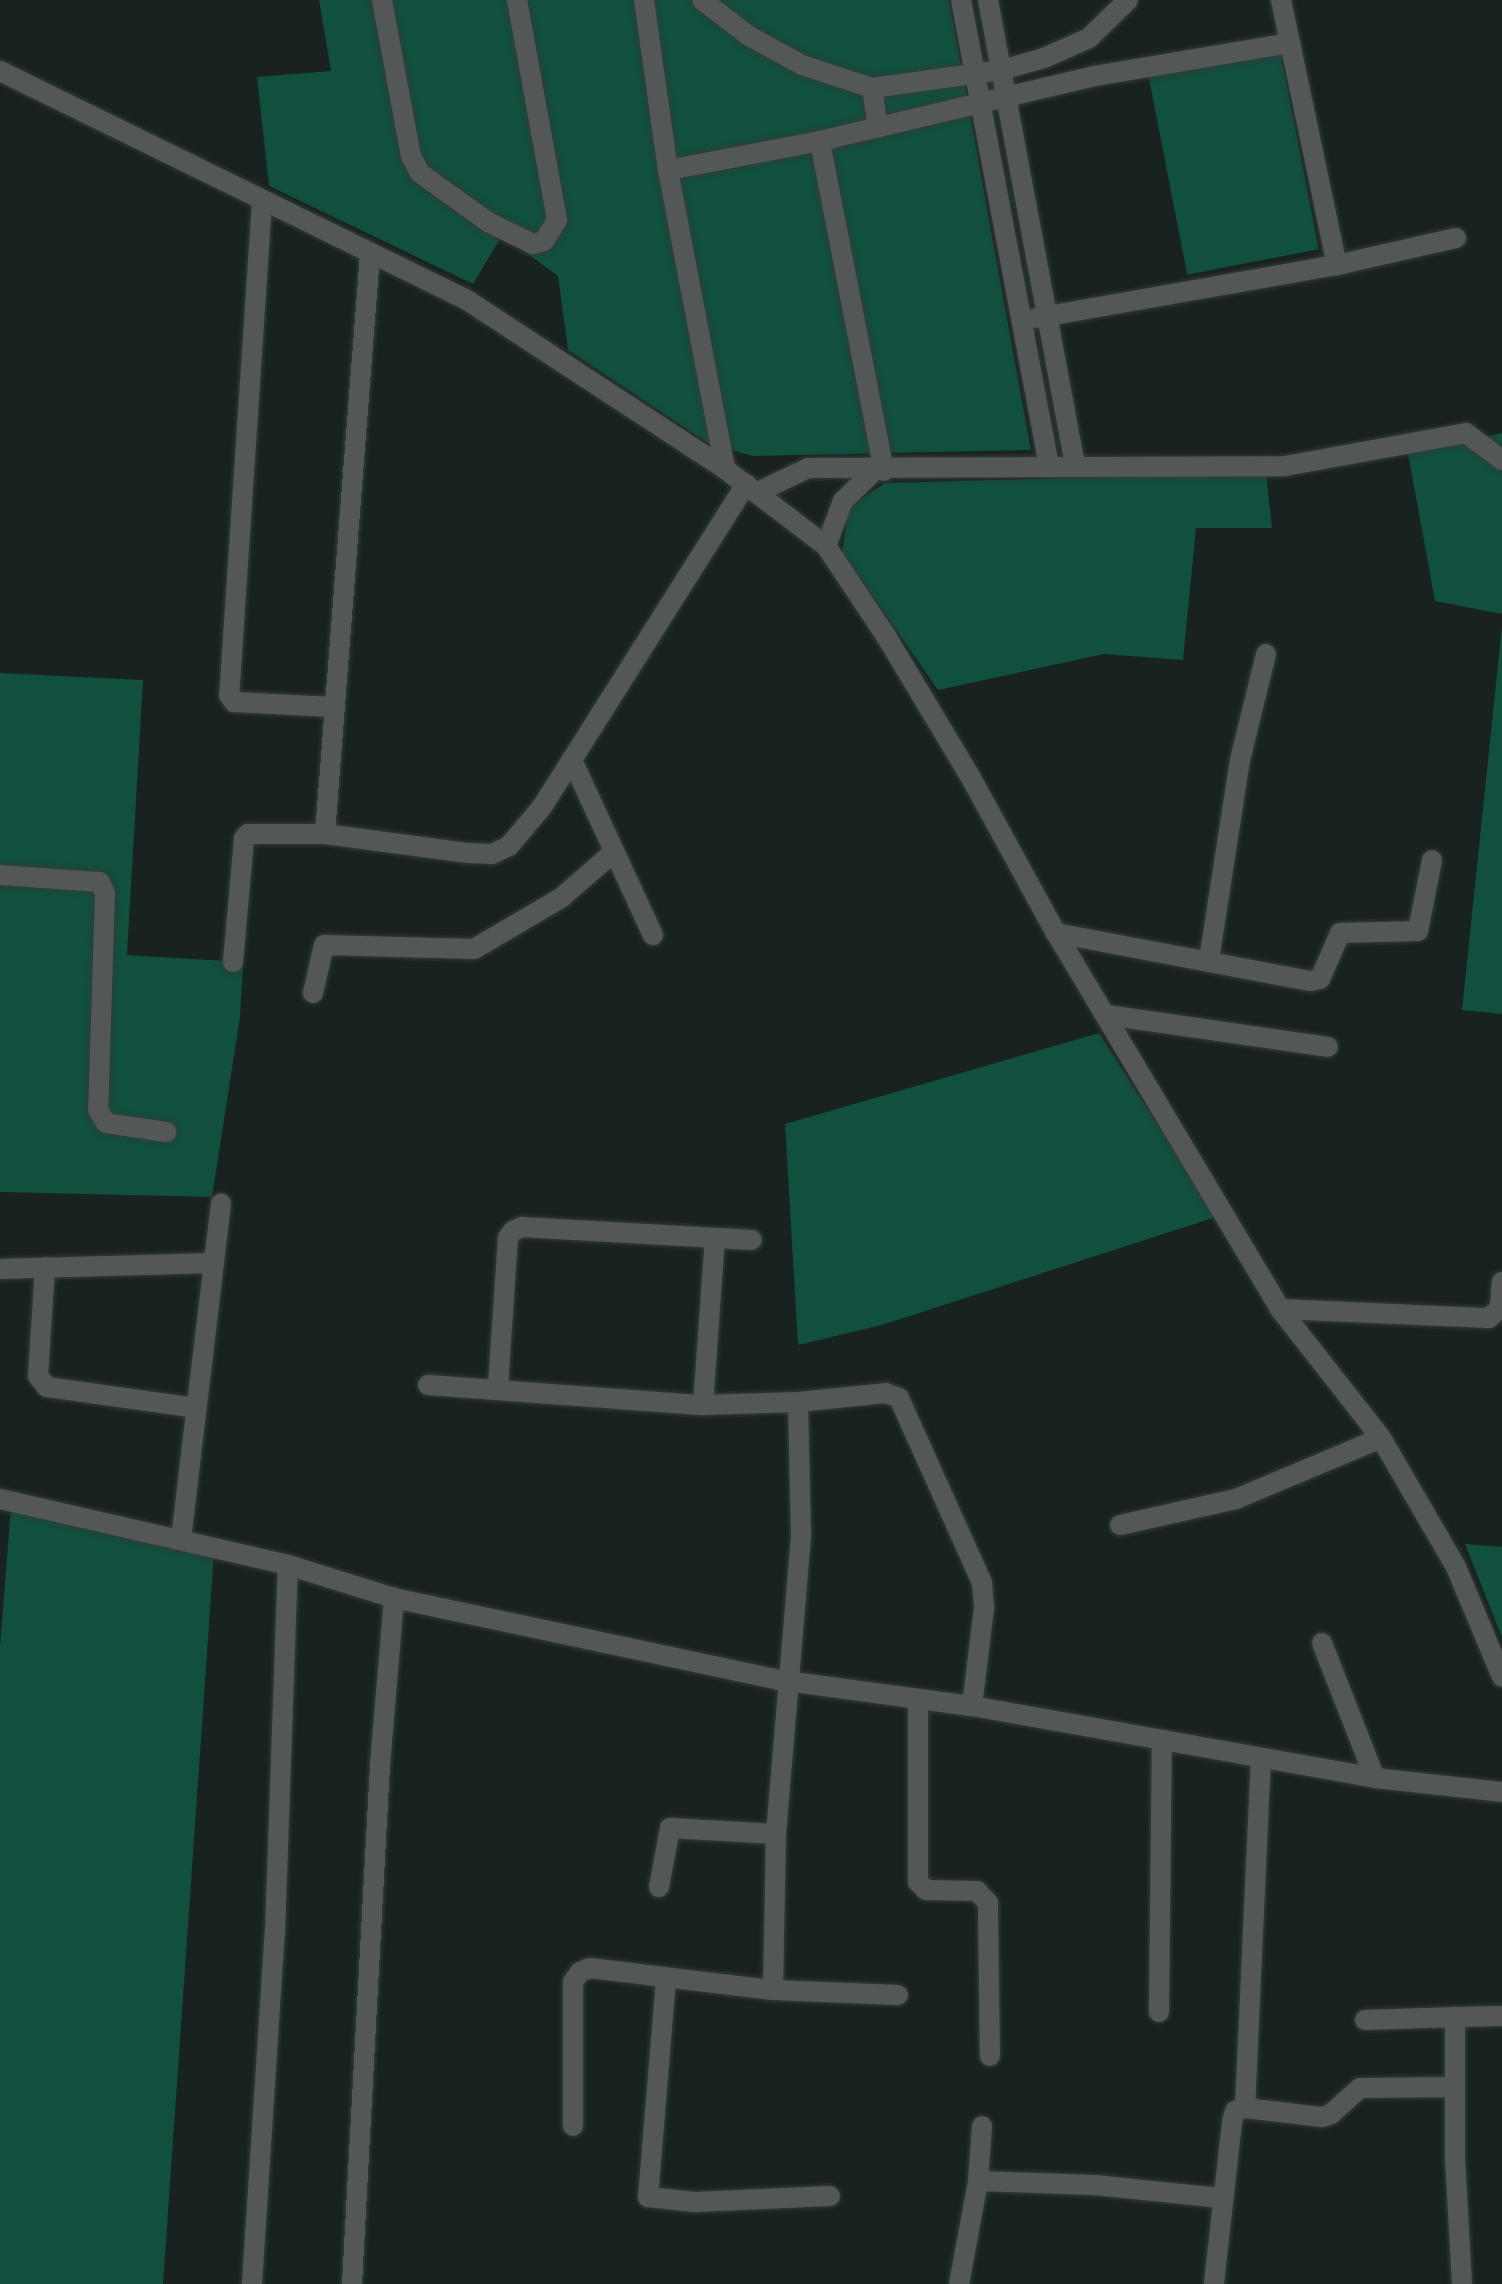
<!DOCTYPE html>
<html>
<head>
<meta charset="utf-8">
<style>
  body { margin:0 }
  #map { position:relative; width:1502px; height:2284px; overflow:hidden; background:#18221f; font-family:"Fira Sans",sans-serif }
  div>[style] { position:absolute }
  .green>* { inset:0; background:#114f3f; transform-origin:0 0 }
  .roads { filter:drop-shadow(0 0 2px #333c39) drop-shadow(0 0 2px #333c39) }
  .minor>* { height:20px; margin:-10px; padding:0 10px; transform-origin:10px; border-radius:10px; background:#535856 }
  span { translate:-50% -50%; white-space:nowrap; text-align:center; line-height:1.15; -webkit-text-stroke:10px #060a09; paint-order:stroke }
</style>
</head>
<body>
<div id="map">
  <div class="green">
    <i style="clip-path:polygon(319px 0,949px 0,1031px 450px,753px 456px,711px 445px,568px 350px,558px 276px,502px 235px,473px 284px,269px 186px,257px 77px,331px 71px)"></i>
    <i style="left:1280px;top:50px;width:203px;height:134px;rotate:79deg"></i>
    <i style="clip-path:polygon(1502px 433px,1502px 614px,1435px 601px,1408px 454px)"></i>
    <i style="clip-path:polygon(1266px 473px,1272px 528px,1196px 528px,1183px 660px,1104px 654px,938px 690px,842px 552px,849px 507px,885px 483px)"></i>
    <i style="clip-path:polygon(1502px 626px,1502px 1014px,1462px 1010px)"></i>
    <i style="clip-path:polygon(0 673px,143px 680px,127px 955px,243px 962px,240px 1017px,212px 1197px,0 1192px)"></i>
    <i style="clip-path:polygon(1099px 1033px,1216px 1217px,882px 1325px,798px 1345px,785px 1124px)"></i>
    <i style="clip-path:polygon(11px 1507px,214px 1553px,163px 2284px,0 2284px,0 1647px)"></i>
    <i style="clip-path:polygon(1465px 1544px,1502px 1547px,1502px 1638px)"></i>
  </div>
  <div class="roads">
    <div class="minor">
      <i style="left:382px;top:0;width:159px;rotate:79.5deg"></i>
      <i style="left:411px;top:156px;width:19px;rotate:62deg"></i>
      <i style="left:420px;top:173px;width:84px;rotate:35.8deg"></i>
      <i style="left:488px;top:222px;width:50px;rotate:26.1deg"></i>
      <i style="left:533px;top:244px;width:11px;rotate:-15deg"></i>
      <i style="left:544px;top:241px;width:25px;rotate:-58deg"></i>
      <i style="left:557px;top:220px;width:224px;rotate:-100.3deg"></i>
      <i style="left:644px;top:0;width:172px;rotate:82deg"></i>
      <i style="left:668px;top:170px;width:155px;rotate:-10.8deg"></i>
      <i style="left:702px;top:0;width:59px;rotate:37.5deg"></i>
      <i style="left:749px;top:36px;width:60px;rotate:28.7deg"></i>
      <i style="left:802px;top:65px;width:74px;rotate:18.2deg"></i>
      <i style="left:872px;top:88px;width:131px;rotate:-7.9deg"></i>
      <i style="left:1002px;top:70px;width:44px;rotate:-15.9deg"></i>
      <i style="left:1044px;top:58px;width:49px;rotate:-24deg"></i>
      <i style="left:1089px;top:38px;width:54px;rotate:-44.3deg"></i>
      <i style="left:961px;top:0;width:473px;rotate:79.3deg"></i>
      <i style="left:988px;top:0;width:472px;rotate:79.4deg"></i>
      <i style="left:1281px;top:0;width:271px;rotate:78.1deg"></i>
      <i style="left:0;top:71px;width:520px;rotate:26.12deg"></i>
      <i style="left:467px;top:300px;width:308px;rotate:33.2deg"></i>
      <i style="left:725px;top:469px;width:127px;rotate:37.3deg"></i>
      <i style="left:826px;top:546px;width:108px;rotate:56.3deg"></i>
      <i style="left:886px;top:636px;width:165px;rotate:59.1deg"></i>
      <i style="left:971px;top:778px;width:177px;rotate:61.3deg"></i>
      <i style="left:1056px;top:933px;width:438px;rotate:59.2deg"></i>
      <i style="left:1280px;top:1309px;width:164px;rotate:51.9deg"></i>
      <i style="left:1381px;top:1438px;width:149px;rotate:59.8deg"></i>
      <i style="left:1456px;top:1567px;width:119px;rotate:67.3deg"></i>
      <i style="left:872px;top:88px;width:40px;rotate:81.5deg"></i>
      <i style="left:668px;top:170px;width:304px;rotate:79.2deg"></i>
      <i style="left:262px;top:202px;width:494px;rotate:93.8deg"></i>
      <i style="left:229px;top:695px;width:9px;rotate:54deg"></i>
      <i style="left:234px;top:702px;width:99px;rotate:2.9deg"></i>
      <i style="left:1036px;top:318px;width:306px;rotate:-10deg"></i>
      <i style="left:1337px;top:265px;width:122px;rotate:-12.8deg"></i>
      <i style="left:884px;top:471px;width:336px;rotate:-101deg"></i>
      <i style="left:820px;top:141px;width:283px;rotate:-13.3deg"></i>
      <i style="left:1095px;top:76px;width:198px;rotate:-9.6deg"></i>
      <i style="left:758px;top:492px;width:55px;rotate:-25.6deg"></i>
      <i style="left:808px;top:468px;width:477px;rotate:-0.2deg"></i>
      <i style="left:1285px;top:466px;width:184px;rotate:-10.3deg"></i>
      <i style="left:1466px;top:433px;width:45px;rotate:36.9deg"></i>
      <i style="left:826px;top:546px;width:48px;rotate:-69.3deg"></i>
      <i style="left:843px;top:501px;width:43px;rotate:-44.1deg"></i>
      <i style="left:572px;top:760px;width:193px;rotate:65.2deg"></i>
      <i style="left:325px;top:834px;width:143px;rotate:7.6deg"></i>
      <i style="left:467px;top:853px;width:25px;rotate:2deg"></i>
      <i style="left:492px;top:854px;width:19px;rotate:-25deg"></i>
      <i style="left:509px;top:846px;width:51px;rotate:-49.8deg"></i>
      <i style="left:542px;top:807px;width:382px;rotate:-57.7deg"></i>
      <i style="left:0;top:875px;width:100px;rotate:4deg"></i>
      <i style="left:100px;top:882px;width:12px;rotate:66deg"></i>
      <i style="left:105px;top:893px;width:217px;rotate:91.8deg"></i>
      <i style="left:98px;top:1110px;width:15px;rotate:58deg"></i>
      <i style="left:106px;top:1123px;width:61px;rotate:8.5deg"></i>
      <i style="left:1056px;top:933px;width:259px;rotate:10.7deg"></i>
      <i style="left:1311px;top:981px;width:9px;rotate:-13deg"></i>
      <i style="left:1320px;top:979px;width:50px;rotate:-66.5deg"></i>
      <i style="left:1340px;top:933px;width:78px;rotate:-1.5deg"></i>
      <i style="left:1418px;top:931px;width:72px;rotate:-78.8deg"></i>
      <i style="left:1209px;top:960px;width:202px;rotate:-81.2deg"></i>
      <i style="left:1240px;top:760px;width:109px;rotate:-76.2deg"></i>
      <i style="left:233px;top:962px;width:124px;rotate:-84.9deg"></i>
      <i style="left:244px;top:838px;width:6px;rotate:-45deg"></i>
      <i style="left:248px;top:834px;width:77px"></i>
      <i style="left:325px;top:834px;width:582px;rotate:-85.56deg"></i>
      <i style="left:313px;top:993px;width:49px;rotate:-77.1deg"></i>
      <i style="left:324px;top:945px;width:150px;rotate:1.5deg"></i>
      <i style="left:474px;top:949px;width:101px;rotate:-30.4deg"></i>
      <i style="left:561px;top:898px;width:70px;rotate:-41deg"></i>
      <i style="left:1107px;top:1015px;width:223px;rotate:8.2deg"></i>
      <i style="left:45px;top:1267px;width:109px;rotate:93.7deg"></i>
      <i style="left:38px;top:1376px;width:14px;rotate:51deg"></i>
      <i style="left:47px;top:1387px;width:151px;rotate:8deg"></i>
      <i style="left:0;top:1269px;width:214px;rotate:-1.6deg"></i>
      <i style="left:1280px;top:1309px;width:209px;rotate:2.5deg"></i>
      <i style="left:1489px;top:1318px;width:15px;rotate:-42deg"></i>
      <i style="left:1500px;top:1308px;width:26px;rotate:-86deg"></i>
      <i style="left:428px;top:1385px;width:276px;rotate:4.2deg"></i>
      <i style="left:703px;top:1405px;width:95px;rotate:-1.8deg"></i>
      <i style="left:498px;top:1387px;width:149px;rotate:-86.2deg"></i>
      <i style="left:508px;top:1238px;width:9px;rotate:-54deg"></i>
      <i style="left:513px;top:1231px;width:10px;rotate:-24deg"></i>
      <i style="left:522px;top:1227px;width:230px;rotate:3.2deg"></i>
      <i style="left:703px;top:1405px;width:167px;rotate:-85.9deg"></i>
      <i style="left:0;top:1499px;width:295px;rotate:12.9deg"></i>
      <i style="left:288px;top:1565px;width:111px;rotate:17.3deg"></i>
      <i style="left:394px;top:1598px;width:401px;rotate:12deg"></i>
      <i style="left:786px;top:1681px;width:188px;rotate:7.7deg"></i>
      <i style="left:972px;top:1706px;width:409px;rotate:10.1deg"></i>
      <i style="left:1375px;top:1778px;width:128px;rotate:6.3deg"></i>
      <i style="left:1120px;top:1525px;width:119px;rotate:-12.6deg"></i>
      <i style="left:1236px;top:1499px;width:157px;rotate:-22.8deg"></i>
      <i style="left:181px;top:1539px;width:338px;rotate:-83.2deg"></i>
      <i style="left:1322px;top:1643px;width:145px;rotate:68.6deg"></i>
      <i style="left:918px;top:1699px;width:183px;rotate:90deg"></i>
      <i style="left:918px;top:1882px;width:11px;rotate:45deg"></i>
      <i style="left:926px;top:1890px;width:51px;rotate:1.1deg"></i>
      <i style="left:977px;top:1891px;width:16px;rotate:47deg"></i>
      <i style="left:988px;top:1903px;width:153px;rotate:89.3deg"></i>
      <i style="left:659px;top:1887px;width:60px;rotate:-79.4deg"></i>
      <i style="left:670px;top:1828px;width:106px;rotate:3.2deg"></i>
      <i style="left:666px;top:1979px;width:219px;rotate:94.7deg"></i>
      <i style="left:648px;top:2197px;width:47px;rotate:6.1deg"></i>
      <i style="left:695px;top:2202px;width:135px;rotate:-2.5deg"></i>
      <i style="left:773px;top:1990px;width:156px;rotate:-88.9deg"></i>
      <i style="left:776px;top:1834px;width:300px;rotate:-85.2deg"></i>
      <i style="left:801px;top:1535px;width:133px;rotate:-91.3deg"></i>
      <i style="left:798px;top:1402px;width:88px;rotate:-5.8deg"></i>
      <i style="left:886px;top:1393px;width:14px;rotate:21deg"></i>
      <i style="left:899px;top:1398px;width:203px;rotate:65.8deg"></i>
      <i style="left:982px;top:1583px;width:25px;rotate:85deg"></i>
      <i style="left:984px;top:1608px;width:99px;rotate:97deg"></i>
      <i style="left:1159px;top:2012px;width:272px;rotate:-89.4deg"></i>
      <i style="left:1365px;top:2020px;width:90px;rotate:-1.9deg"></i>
      <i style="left:1245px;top:2108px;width:78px;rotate:6.7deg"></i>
      <i style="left:1322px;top:2117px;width:9px;rotate:-18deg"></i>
      <i style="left:1331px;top:2114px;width:39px;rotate:-42deg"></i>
      <i style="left:1360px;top:2088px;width:94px;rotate:-0.6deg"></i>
      <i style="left:573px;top:2126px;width:144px;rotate:-90deg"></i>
      <i style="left:573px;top:1982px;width:12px;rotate:-55deg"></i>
      <i style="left:580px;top:1972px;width:11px;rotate:-22deg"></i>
      <i style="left:590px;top:1968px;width:184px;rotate:6.9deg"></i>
      <i style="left:773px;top:1990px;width:125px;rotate:2.3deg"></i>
      <i style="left:978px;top:2181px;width:117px;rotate:2deg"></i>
      <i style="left:1095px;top:2185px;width:126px;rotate:5.9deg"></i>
      <i style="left:1214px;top:2283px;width:162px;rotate:-83.6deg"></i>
      <i style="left:1232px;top:2122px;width:11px;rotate:-75deg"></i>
      <i style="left:1235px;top:2111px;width:10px;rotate:-17deg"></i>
      <i style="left:1245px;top:2108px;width:349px;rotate:-87.4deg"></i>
      <i style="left:252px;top:2284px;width:353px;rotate:-86.3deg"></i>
      <i style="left:275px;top:1932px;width:367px;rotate:-88deg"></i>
      <i style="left:352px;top:2284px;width:520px;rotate:-86.91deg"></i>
      <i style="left:380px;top:1765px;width:168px;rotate:-85.2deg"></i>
      <i style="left:959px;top:2284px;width:105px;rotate:-79.5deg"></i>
      <i style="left:978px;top:2181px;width:55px;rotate:-85.8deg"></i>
      <i style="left:1462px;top:2284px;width:126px;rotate:-93.2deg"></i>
      <i style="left:1455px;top:2158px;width:141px;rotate:-90deg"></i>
      <i style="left:1455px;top:2017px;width:47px;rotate:-1.2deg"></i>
    </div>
  </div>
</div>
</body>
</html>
